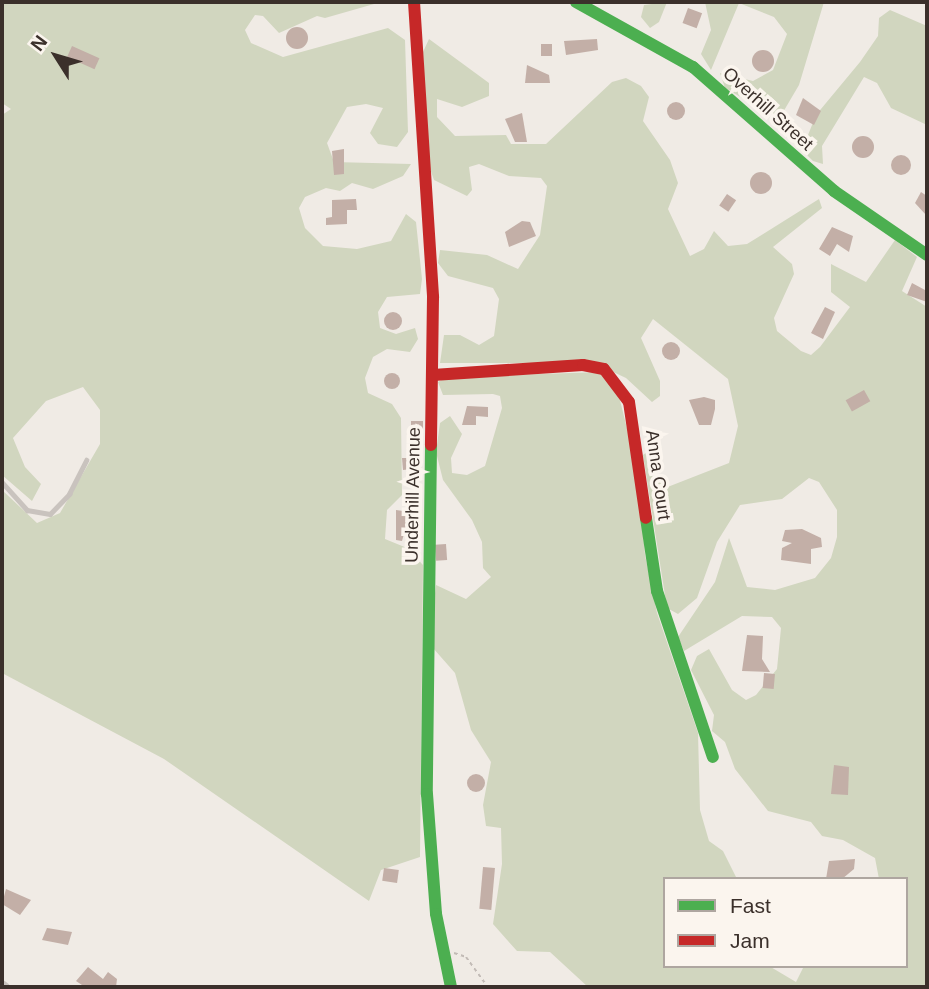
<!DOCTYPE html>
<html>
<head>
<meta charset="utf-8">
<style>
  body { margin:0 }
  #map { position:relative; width:929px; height:989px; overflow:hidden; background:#f0ebe5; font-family:Arial,sans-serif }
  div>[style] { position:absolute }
  .green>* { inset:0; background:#d1d6bf }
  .building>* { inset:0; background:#c3afa7; transform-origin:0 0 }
  .round { border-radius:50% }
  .path>* { height:2px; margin-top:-1px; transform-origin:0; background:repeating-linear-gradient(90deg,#c2bbb6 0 3.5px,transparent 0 7px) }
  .lane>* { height:4.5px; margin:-2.25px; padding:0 2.25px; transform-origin:2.25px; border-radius:2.25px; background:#c9c3be }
  .street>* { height:8px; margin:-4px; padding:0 4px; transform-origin:4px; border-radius:4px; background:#c9c3be }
  .fast>* { height:12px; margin:-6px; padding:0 6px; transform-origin:6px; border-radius:6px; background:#4caf50 }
  .jam>* { height:12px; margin:-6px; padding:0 6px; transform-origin:6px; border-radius:6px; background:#c62828 }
  span { translate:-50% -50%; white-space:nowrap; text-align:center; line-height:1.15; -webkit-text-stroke:7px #fbf5ee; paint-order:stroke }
  .street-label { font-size:18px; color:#3b302b }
  .frame { position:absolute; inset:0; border:4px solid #3b302b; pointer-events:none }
  .legend { position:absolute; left:663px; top:877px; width:245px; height:91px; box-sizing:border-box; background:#fbf5ee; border:2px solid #aea6a0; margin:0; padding:9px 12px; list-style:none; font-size:21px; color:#3b302b }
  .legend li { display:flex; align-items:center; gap:14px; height:35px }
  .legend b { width:35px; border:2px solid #aea6a0 }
  .north { position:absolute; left:21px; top:21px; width:70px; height:70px; -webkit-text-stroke:5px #fbf5ee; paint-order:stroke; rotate:307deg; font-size:19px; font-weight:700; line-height:28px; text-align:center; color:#3b302b }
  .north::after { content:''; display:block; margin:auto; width:24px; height:32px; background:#3b302b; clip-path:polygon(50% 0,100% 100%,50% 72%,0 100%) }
</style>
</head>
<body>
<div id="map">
  <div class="green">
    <i style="clip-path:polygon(2px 2px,381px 2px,325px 18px,317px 16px,279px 33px,263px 16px,255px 15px,245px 30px,251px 43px,283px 57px,388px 28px,405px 40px,408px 132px,397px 147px,378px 144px,370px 133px,383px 108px,366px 104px,347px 107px,327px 143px,334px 162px,411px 164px,403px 176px,373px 189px,352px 183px,340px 191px,326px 188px,305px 197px,299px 208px,305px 228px,323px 246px,357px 249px,391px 241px,406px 214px,416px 222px,422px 279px,420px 294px,387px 297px,378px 312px,380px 328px,396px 334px,415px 328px,418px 339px,410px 352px,387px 349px,373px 357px,365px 378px,368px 393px,392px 404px,401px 418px,402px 495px,387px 510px,385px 539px,407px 548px,423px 565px,420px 857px,381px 870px,369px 901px,164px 759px,2px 673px,2px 490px,37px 523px,60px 513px,100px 444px,100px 410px,83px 387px,46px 401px,13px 438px,25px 467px,41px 484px,32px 501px,2px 475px,2px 115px,11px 109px,2px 103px)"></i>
    <i style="clip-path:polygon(667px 2px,659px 22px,650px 28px,641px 17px,644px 5px)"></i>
    <i style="clip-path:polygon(705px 2px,824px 2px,799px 85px,779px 119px,725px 88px,720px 73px,753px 81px,773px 70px,787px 34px,774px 17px,739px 3px,711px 70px,701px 54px,711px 30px)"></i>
    <i style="clip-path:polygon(890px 10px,927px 26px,927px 125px,891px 108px,877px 83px,864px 77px,822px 146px,823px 164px,813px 161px,802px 150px,816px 115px,860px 62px,878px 36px,879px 18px)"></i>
    <i style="clip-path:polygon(429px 39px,489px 83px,489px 96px,462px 107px,437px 99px,437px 117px,455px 136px,506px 135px,511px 144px,546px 144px,612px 82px,626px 78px,641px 86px,649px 97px,643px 121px,670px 160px,678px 183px,668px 209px,690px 256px,704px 249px,714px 231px,728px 246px,747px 244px,819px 199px,822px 208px,773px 247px,792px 264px,794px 274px,774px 318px,777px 331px,801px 351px,811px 355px,820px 347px,850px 307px,831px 292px,831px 264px,866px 282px,895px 240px,917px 257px,902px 291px,927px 307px,927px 987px,588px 987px,550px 952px,517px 951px,493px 924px,502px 864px,501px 828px,486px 826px,483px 805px,491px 762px,471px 730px,455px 673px,433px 648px,433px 610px,436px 585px,466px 599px,491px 577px,483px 568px,482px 542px,472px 520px,443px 480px,436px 452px,440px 423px,450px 416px,462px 434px,451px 458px,452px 473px,467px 475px,485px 466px,502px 408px,500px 396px,493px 394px,443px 395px,438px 382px,447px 377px,601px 372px,616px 384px,637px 469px,645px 555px,657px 613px,698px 733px,700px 810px,709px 841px,723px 851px,737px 879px,665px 879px,665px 966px,769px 966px,796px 982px,804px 966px,906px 966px,906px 879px,879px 879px,875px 858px,843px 840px,822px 836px,811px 822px,768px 811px,735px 769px,725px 742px,712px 731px,714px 715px,691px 670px,697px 656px,709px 649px,732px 690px,746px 700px,756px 695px,777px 669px,781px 628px,772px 617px,742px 616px,684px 651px,678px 637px,715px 582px,729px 538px,747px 587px,775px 590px,815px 578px,831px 558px,837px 537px,837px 510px,819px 482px,809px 478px,782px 499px,740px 505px,717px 542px,697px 598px,678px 614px,667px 608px,643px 455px,651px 449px,655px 477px,665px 488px,729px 463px,738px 426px,728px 379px,653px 319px,641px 338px,660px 381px,660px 396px,652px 402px,626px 378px,594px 363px,440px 363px,444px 335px,460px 335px,479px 345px,494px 336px,499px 299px,493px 288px,448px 276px,438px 263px,440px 250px,487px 255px,518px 269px,540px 235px,547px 186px,541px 178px,509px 176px,479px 164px,469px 167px,472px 190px,467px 196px,434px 180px,428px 163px,423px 52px)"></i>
  </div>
  <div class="building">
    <i style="left:688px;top:8px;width:15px;height:16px;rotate:20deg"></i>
    <i class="round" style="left:286px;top:27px;width:22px;height:22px"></i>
    <i style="clip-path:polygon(597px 39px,598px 50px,566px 55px,564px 41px)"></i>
    <i style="left:541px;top:44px;width:11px;height:12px"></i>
    <i style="left:72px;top:46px;width:30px;height:12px;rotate:24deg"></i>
    <i class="round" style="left:752px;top:50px;width:22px;height:22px"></i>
    <i style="clip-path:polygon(527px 65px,549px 75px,550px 83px,525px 83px)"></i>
    <i style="clip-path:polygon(803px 98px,821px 111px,814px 125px,796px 115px)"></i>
    <i class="round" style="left:667px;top:102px;width:18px;height:18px"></i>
    <i style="clip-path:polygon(522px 113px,527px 142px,515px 142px,505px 119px)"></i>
    <i class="round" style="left:852px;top:136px;width:22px;height:22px"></i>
    <i style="clip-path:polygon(344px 149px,344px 174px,334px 175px,332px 151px)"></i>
    <i class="round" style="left:891px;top:155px;width:20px;height:20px"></i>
    <i class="round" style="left:750px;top:172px;width:22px;height:22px"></i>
    <i style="clip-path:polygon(921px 192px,927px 196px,926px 215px,915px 203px)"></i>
    <i style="left:727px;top:194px;width:11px;height:14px;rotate:34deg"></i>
    <i style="clip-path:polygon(356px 199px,357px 210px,347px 210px,347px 224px,326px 225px,326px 218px,332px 217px,332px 200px)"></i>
    <i style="clip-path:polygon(522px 221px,530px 222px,536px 236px,509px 247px,505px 232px)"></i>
    <i style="clip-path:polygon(832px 227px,853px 236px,849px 252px,837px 244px,830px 256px,819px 249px)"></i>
    <i style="clip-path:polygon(912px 283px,925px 290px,927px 286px,927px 302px,907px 295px)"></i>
    <i style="clip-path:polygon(825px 307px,835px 312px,823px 339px,811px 333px)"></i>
    <i class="round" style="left:384px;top:312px;width:18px;height:18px"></i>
    <i class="round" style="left:662px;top:342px;width:18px;height:18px"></i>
    <i class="round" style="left:384px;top:373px;width:16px;height:16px"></i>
    <i style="left:864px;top:390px;width:13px;height:21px;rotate:61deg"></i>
    <i style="clip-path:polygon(704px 397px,715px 400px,715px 409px,711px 425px,699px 425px,689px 400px)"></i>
    <i style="clip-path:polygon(467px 406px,488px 407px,488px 417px,476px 416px,476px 425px,462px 425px)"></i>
    <i style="left:411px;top:421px;width:12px;height:12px"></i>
    <i style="clip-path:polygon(402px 458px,412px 458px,412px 469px,403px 470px)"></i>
    <i style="clip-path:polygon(396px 510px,410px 512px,402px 541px,396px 540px)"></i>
    <i style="clip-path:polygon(785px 530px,802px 529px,821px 538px,822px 547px,811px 549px,811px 564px,781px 560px,782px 548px,792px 543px,782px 541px)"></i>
    <i style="left:446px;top:544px;width:16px;height:11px;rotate:86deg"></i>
    <i style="clip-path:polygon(747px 635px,763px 636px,762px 659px,770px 672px,742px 671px)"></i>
    <i style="left:764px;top:673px;width:11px;height:15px;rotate:5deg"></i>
    <i style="clip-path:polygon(834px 765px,849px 767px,848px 795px,831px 794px)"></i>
    <i class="round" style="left:467px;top:774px;width:18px;height:18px"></i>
    <i style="clip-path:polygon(855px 859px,854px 869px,842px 879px,826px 879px,829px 861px)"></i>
    <i style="left:483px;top:867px;width:12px;height:42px;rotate:5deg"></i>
    <i style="left:384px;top:868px;width:15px;height:13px;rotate:8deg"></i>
    <i style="clip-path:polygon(6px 889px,31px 900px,20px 915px,2px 904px)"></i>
    <i style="clip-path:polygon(47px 928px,72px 932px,68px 945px,42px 940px)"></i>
    <i style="clip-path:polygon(88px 967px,103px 979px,108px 972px,117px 979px,116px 987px,85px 987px,76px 981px)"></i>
  </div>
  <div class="path">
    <i style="left:454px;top:953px;width:13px;rotate:18deg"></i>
    <i style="left:466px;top:957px;width:37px;rotate:54deg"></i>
  </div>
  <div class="lane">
    <i style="left:2px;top:482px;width:38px;rotate:48deg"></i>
    <i style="left:27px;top:510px;width:23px;rotate:10deg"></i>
    <i style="left:50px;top:514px;width:28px;rotate:-46deg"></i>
    <i style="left:69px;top:494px;width:38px;rotate:-63deg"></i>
  </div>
  <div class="street">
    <i style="left:2px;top:984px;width:5px;rotate:37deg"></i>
  </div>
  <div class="fast">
    <i style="left:576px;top:2px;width:134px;rotate:29.1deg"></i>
    <i style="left:693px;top:67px;width:188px;rotate:41.3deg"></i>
    <i style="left:834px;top:191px;width:113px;rotate:34.5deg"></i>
    <i style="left:431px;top:445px;width:349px;rotate:90.7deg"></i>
    <i style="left:427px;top:794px;width:120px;rotate:85.7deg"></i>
    <i style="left:436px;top:914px;width:75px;rotate:78.4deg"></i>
    <i style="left:646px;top:518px;width:74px;rotate:81.4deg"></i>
    <i style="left:657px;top:591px;width:175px;rotate:71.4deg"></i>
  </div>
  <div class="jam">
    <i style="left:414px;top:2px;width:296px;rotate:86.3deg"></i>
    <i style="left:433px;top:297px;width:148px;rotate:90.8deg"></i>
    <i style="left:433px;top:375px;width:150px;rotate:-3.8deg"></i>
    <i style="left:583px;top:365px;width:21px;rotate:11deg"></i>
    <i style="left:604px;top:369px;width:41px;rotate:52.9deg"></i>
    <i style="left:629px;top:402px;width:117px;rotate:81.7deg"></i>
  </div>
  <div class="street-label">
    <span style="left:768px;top:109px;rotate:42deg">Overhill Street</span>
    <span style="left:658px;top:475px;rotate:82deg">Anna Court</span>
    <span style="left:413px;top:495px;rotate:-89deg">Underhill Avenue</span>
  </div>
  <div class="frame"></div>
  <ul class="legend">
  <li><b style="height:9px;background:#4caf50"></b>Fast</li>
  <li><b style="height:9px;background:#c62828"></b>Jam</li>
  </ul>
  <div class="north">N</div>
</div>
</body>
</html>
